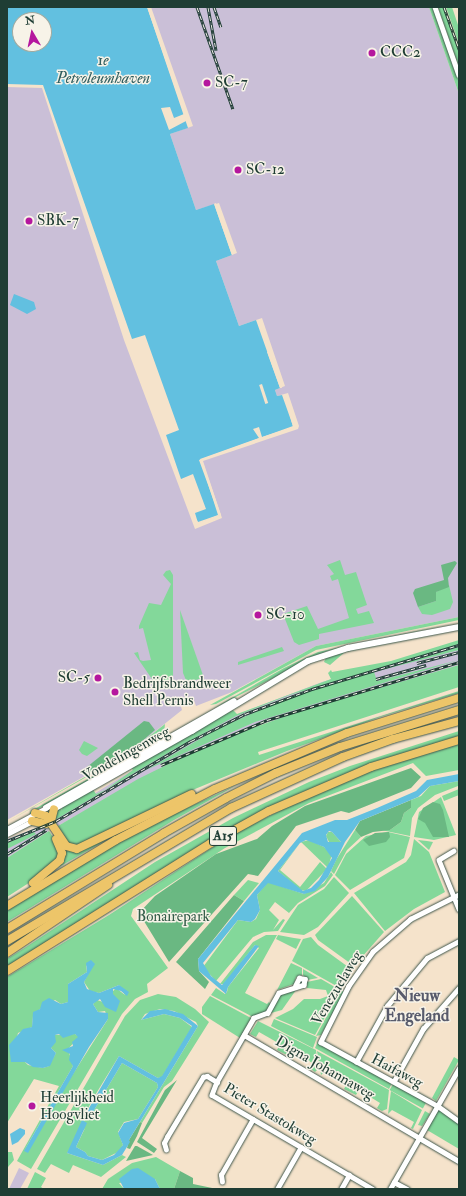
<!DOCTYPE html>
<html>
<head>
<meta charset="utf-8">
<style>
  body { margin:0 }
  #map { position:relative; width:466px; height:1196px; overflow:hidden; background:#f5e3cb; font-family:"IM FELL Double Pica",serif }
  div>[style] { position:absolute }
  .industrial>* { inset:0; background:#cabfd7 }
  .green>* { inset:0; background:#83d89a; transform-origin:0 0 }
  .forest>* { inset:0; background:#6ab882 }
  .water>* { inset:0; background:#62c0e0 }
  .pier>* { inset:0; background:#f5e3cb; transform-origin:0 0 }
  .roads { filter:drop-shadow(0 0 1px #3f564b) drop-shadow(0 0 1px #3f564b) }
  .minor>* { height:4.5px; margin:-2.25px; padding:0 2.25px; transform-origin:2.25px; border-radius:2.25px; background:#fff }
  .tertiary>* { height:5.5px; margin:-2.75px; padding:0 2.75px; transform-origin:2.75px; border-radius:2.75px; background:#fff }
  .motorway>* { height:8px; margin:-4px; padding:0 4px; transform-origin:4px; border-radius:4px; background:#edc569 }
  .rail>* { height:3px; margin-top:-1.5px; transform-origin:0; background:repeating-linear-gradient(90deg,#f7f3e8 0 4.5px,#1f3d34 0 9px); box-sizing:border-box; border-block:1px solid #1f3d34 }
  .dots>* { width:11px; height:11px; translate:-50% -50%; box-sizing:border-box; border:2px solid #f7f3e8; border-radius:50% }
  span { translate:-50% -50%; white-space:nowrap; text-align:center; line-height:1.15; -webkit-text-stroke:3px #f7f3e8; paint-order:stroke }
  .shield-label span { padding:1px 3px; background:#f7f3e8; border:1px solid; border-radius:3px; -webkit-text-stroke-width:0 }
  .shield-label { font-size:14px; color:#1f3d34; font-weight:700 }
  .poi-label { font-size:15px; color:#1f3d34 }
  .left { translate:0 -50%; text-align:left }
  .right { translate:-100% -50%; text-align:right }
  .street-label { font-size:15px; color:#1f3d34 }
  .park-label { font-size:15px; color:#335c48 }
  .water-label { font-size:16px; color:#305e5f; font-style:italic }
  .quarter-label { font-size:17px; color:#585b6c; font-weight:700 }
  .frame { position:absolute; inset:0; border:8px solid #1f3d34; pointer-events:none }
  .north { position:absolute; left:12px; top:12px; width:40px; height:40px; box-sizing:border-box; background:#f7f3e8; border:1px solid #a1aaa0; border-radius:50%; rotate:351deg; font-size:11px; font-weight:700; line-height:16px; text-align:center; color:#1f3d34 }
  .north::after { content:''; display:block; margin:auto; width:14px; height:18px; background:#b5179e; clip-path:polygon(50% 0,100% 100%,50% 72%,0 100%) }
</style>
</head>
<body>
<div id="map">
  <div class="industrial">
    <i style="clip-path:polygon(151px 7px,429px 7px,459px 94px,459px 617px,316px 646px,232px 692px,196px 706px,193px 698px,180px 703px,182px 710px,133px 749px,7px 820px,7px 87px,42px 88px,124px 340px,195px 529px,222px 518px,203px 461px,298px 429px,299px 426px,288px 393px,277px 396px,275px 390px,285px 386px,262px 318px,239px 326px,216px 261px,237px 253px,219px 203px,196px 210px,170px 134px,193px 126px)"></i>
    <i style="clip-path:polygon(459px 642px,459px 665px,246px 729px,175px 760px,58px 826px,56px 823px,54px 818px,153px 758px,236px 715px,322px 682px)"></i>
    <i style="clip-path:polygon(44px 825px,49px 831px,7px 858px,7px 849px,28px 835px,7px 843px,7px 839px)"></i>
    <i style="clip-path:polygon(19px 1168px,29px 1173px,20px 1189px,9px 1189px)"></i>
  </div>
  <div class="green">
    <i style="clip-path:polygon(429px 7px,433px 7px,445px 42px,459px 81px,459px 94px)"></i>
    <i style="clip-path:polygon(438px 7px,443px 7px,459px 53px,459px 67px)"></i>
    <i style="clip-path:polygon(446px 7px,452px 7px,459px 28px,459px 44px)"></i>
    <i style="clip-path:polygon(340px 560px,345px 575px,356px 572px,367px 605px,356px 609px,358px 614px,369px 611px,374px 623px,319px 634px,319px 639px,299px 645px,294px 642px,283px 614px,307px 606px,318px 629px,349px 618px,338px 579px,332px 581px,330px 576px,334px 574px,327px 565px)"></i>
    <i style="clip-path:polygon(170px 570px,173px 575px,173px 683px,169px 689px,165px 689px,154px 682px,134px 653px,138px 652px,140px 660px,143px 661px,151px 660px,143px 628px,139px 629px,139px 626px,149px 603px,161px 605px,171px 584px,163px 575px,166px 571px)"></i>
    <i style="clip-path:polygon(449px 585px,453px 602px,450px 609px,432px 615px,422px 614px,418px 607px,436px 601px,436px 592px)"></i>
    <i style="clip-path:polygon(180px 610px,204px 678px,191px 681px,186px 680px,183px 673px)"></i>
    <i style="clip-path:polygon(459px 617px,459px 620px,316px 650px,216px 704px,210px 705px,316px 646px)"></i>
    <i style="clip-path:polygon(459px 622px,327px 651px,212px 709px,284px 668px,318px 652px)"></i>
    <i style="clip-path:polygon(459px 630px,345px 652px,330px 665px,324px 662px,326px 657px,341px 653px)"></i>
    <i style="clip-path:polygon(459px 640px,459px 644px,290px 695px,236px 716px,178px 747px,55px 820px,56px 812px,60px 807px,62px 811px,61px 807px,92px 788px,96px 794px,105px 790px,133px 770px,131px 767px,233px 710px,237px 714px,331px 679px,328px 673px,331px 670px,332px 672px,391px 661px)"></i>
    <i style="clip-path:polygon(282px 647px,284px 651px,238px 665px,238px 662px)"></i>
    <i style="clip-path:polygon(459px 647px,459px 650px,374px 672px,377px 681px,459px 660px,255px 722px,146px 770px,219px 728px,285px 699px,332px 684px)"></i>
    <i style="clip-path:polygon(459px 665px,459px 687px,258px 752px,259px 755px,459px 691px,459px 693px,380px 717px,287px 751px,195px 789px,82px 845px,70px 845px,58px 826px,138px 779px,211px 743px,300px 711px)"></i>
    <i style="clip-path:polygon(165px 724px,164px 733px,7px 822px,133px 749px)"></i>
    <i style="clip-path:polygon(459px 731px,459px 738px,289px 800px,7px 969px,7px 959px,26px 947px,155px 862px,233px 818px,309px 782px,350px 766px)"></i>
    <i style="clip-path:polygon(170px 733px,162px 740px,29px 814px,31px 811px)"></i>
    <i style="clip-path:polygon(84px 741px,98px 748px,87px 756px,82px 754px,79px 750px)"></i>
    <i style="clip-path:polygon(evenodd,459px 744px,459px 770px,426px 776px,413px 763px,309px 803px,225px 848px,133px 909px,131px 916px,168px 968px,147px 984px,148px 992px,135px 999px,122px 1014px,31px 1169px,17px 1161px,59px 1086px,34px 1079px,7px 1123px,7px 977px,109px 915px,230px 836px,297px 802px,372px 770px,459px 744px,86px 965px,90px 970px,84px 982px,90px 991px,99px 993px,119px 985px,125px 995px,116px 988px,103px 1002px,97px 1000px,93px 1004px,98px 1012px,105px 1011px,108px 1019px,24px 1151px,73px 1066px,68px 1049px,79px 1037px,75px 1034px,55px 1035px,51px 1048px,56px 1053px,49px 1066px,43px 1068px,28px 1065px,25px 1062px,11px 1062px,18px 1033px,32px 1027px,33px 1016px,40px 1009px,55px 1000px,61px 1004px,68px 1002px,68px 984px,87px 972px,86px 965px)"></i>
    <i style="clip-path:polygon(459px 781px,458px 786px,435px 795px,418px 808px,412px 818px,410px 836px,381px 830px,390px 830px,401px 822px,404px 813px,411px 808px,411px 800px,421px 796px,430px 786px)"></i>
    <i style="clip-path:polygon(235px 786px,174px 820px,7px 922px,7px 911px,67px 871px,152px 824px)"></i>
    <i style="clip-path:polygon(459px 789px,459px 795px,444px 801px,442px 796px)"></i>
    <i style="clip-path:polygon(202px 791px,108px 839px,59px 867px,62px 862px,63px 847px,66px 849px)"></i>
    <i style="clip-path:polygon(441px 797px,456px 835px,434px 840px,414px 837px,419px 812px)"></i>
    <i style="clip-path:polygon(355px 830px,361px 837px,347px 850px,334px 874px,331px 871px,336px 860px)"></i>
    <i style="clip-path:polygon(49px 831px,60px 848px,60px 858px,38px 877px,7px 897px,7px 858px)"></i>
    <i style="clip-path:polygon(34px 832px,36px 834px,27px 839px,7px 849px,7px 843px)"></i>
    <i style="clip-path:polygon(328px 832px,332px 832px,341px 842px,329px 842px,326px 836px)"></i>
    <i style="clip-path:polygon(388px 832px,410px 837px,404px 858px,350px 890px,335px 875px,346px 854px,366px 836px)"></i>
    <i style="clip-path:polygon(414px 839px,429px 852px,445px 892px,414px 909px,385px 931px,354px 893px,406px 862px,411px 855px)"></i>
    <i style="clip-path:polygon(309px 840px,324px 847px,332px 854px,328px 868px,301px 842px)"></i>
    <i style="clip-path:polygon(418px 840px,427px 841px,433px 842px,429px 850px)"></i>
    <i style="clip-path:polygon(300px 843px,280px 870px,300px 887px,320px 862px,327px 869px,306px 891px,300px 890px,278px 871px)"></i>
    <i style="clip-path:polygon(331px 872px,333px 875px,325px 886px,298px 903px,289px 913px,275px 902px,269px 910px,279px 920px,273px 930px,283px 919px,285px 920px,278px 931px,264px 932px,253px 937px,216px 981px,203px 967px,238px 920px,251px 922px,256px 919px,260px 910px,257px 895px,268px 882px,304px 894px,324px 883px)"></i>
    <i style="clip-path:polygon(334px 877px,349px 893px,318px 927px,304px 935px,280px 932px,298px 905px,324px 889px)"></i>
    <i style="clip-path:polygon(248px 880px,259px 883px,244px 901px,234px 895px)"></i>
    <i style="clip-path:polygon(352px 896px,384px 932px,354px 966px,318px 940px,315px 935px)"></i>
    <i style="clip-path:polygon(266px 935px,277px 935px,245px 993px,267px 1004px,269px 1002px,271px 1005px,268px 1011px,253px 1017px,211px 995px,216px 988px,225px 994px,227px 992px,228px 987px,259px 948px,255px 945px,224px 984px,220px 984px,253px 942px)"></i>
    <i style="clip-path:polygon(278px 935px,294px 938px,301px 939px,296px 949px,276px 939px)"></i>
    <i style="clip-path:polygon(311px 937px,318px 945px,351px 969px,340px 988px,292px 961px,303px 939px)"></i>
    <i style="clip-path:polygon(291px 963px,302px 968px,302px 975px,296px 977px,294px 984px,277px 990px)"></i>
    <i style="clip-path:polygon(303px 969px,318px 978px,307px 980px,303px 975px)"></i>
    <i style="clip-path:polygon(321px 979px,340px 990px,315px 1035px,275px 1018px,293px 1009px,304px 999px,320px 999px,328px 996px,326px 990px,307px 988px,307px 982px)"></i>
    <i style="clip-path:polygon(296px 990px,282px 1010px,271px 1013px,280px 994px)"></i>
    <i style="clip-path:polygon(341px 990px,344px 992px,321px 1035px,316px 1036px)"></i>
    <i style="clip-path:polygon(158px 994px,176px 997px,195px 1009px,209px 1022px,172px 1081px,164px 1087px,142px 1123px,140px 1122px,198px 1026px,196px 1022px,174px 1011px,160px 1009px,145px 1014px,141px 1020px,164px 1014px,180px 1018px,192px 1027px,162px 1077px,158px 1078px,119px 1056px,94px 1097px,85px 1114px,90px 1117px,122px 1063px,157px 1083px,158px 1087px,138px 1119px,124px 1122px,118px 1132px,123px 1145px,118px 1152px,102px 1160px,88px 1156px,85px 1152px,76px 1147px,85px 1128px,67px 1153px,103px 1165px,122px 1155px,126px 1157px,101px 1177px,73px 1165px,69px 1173px,51px 1164px,45px 1173px,37px 1169px,125px 1016px,140px 1000px)"></i>
    <i style="clip-path:polygon(210px 996px,251px 1018px,240px 1038px,202px 1014px,202px 1007px)"></i>
    <i style="clip-path:polygon(274px 1019px,317px 1037px,313px 1048px,271px 1026px)"></i>
    <i style="clip-path:polygon(258px 1021px,316px 1050px,318px 1069px,315px 1072px,311px 1069px,314px 1064px,292px 1051px,289px 1056px,277px 1050px,280px 1044px,259px 1032px,256px 1037px,250px 1034px)"></i>
    <i style="clip-path:polygon(318px 1041px,320px 1044px,392px 1083px,389px 1089px,315px 1048px)"></i>
    <i style="clip-path:polygon(317px 1051px,389px 1090px,387px 1109px,382px 1111px,377px 1108px,380px 1103px,359px 1090px,356px 1095px,344px 1089px,347px 1083px,326px 1071px,321px 1075px)"></i>
    <i style="clip-path:polygon(454px 1057px,459px 1060px,436px 1101px,432px 1098px)"></i>
    <i style="left:393px;top:1084px;width:38px;height:7px;rotate:29deg"></i>
    <i style="clip-path:polygon(391px 1091px,422px 1110px,413px 1129px,411px 1128px,414px 1122px,392px 1110px,388px 1114px)"></i>
    <i style="clip-path:polygon(439px 1109px,459px 1123px,459px 1149px,427px 1130px)"></i>
    <i style="clip-path:polygon(425px 1111px,430px 1114px,422px 1126px,418px 1125px)"></i>
    <i style="clip-path:polygon(8px 1152px,12px 1152px,14px 1160px,8px 1167px)"></i>
    <i style="clip-path:polygon(156px 1157px,180px 1171px,174px 1189px,160px 1189px,155px 1179px,119px 1183px,124px 1189px,102px 1189px,108px 1179px,132px 1163px)"></i>
    <i style="clip-path:polygon(35px 1172px,46px 1178px,41px 1187px,44px 1189px,27px 1189px)"></i>
  </div>
  <div class="forest">
    <i style="clip-path:polygon(455px 561px,457px 563px,448px 578px,449px 587px,436px 592px,436px 601px,418px 607px,413px 593px,415px 589px,444px 580px,441px 565px)"></i>
    <i style="clip-path:polygon(144px 721px,149px 722px,155px 730px,133px 749px,90px 773px,82px 771px)"></i>
    <i style="clip-path:polygon(411px 768px,421px 777px,411px 788px,349px 813px,341px 811px,296px 826px,258px 876px,248px 874px,169px 962px,139px 913px,155px 896px,216px 854px,257px 839px,272px 826px,305px 806px)"></i>
    <i style="clip-path:polygon(411px 800px,411px 808px,404px 813px,401px 822px,390px 830px,373px 832px,361px 837px,355px 830px,360px 821px)"></i>
    <i style="clip-path:polygon(433px 802px,440px 804px,443px 810px,449px 837px,433px 837px,425px 823px,418px 819px,423px 808px)"></i>
    <i style="clip-path:polygon(389px 832px,390px 837px,386px 842px,369px 846px,363px 840px,375px 833px)"></i>
    <i style="clip-path:polygon(234px 895px,244px 901px,198px 959px,199px 971px,209px 982px,205px 989px,176px 962px)"></i>
    <i style="clip-path:polygon(177px 1080px,142px 1138px,157px 1149px,154px 1153px,137px 1142px,165px 1090px)"></i>
    <i style="clip-path:polygon(140px 1122px,142px 1123px,137px 1136px,130px 1149px,127px 1148px,129px 1140px)"></i>
    <i style="clip-path:polygon(135px 1146px,137px 1146px,153px 1155px,126px 1161px)"></i>
    <i style="clip-path:polygon(180px 1171px,193px 1178px,193px 1184px,217px 1189px,174px 1189px)"></i>
  </div>
  <div class="water">
    <i style="clip-path:polygon(evenodd,7px 7px,147px 7px,188px 128px,170px 134px,196px 210px,214px 204px,232px 255px,216px 261px,239px 326px,256px 320px,280px 388px,275px 390px,277px 396px,282px 395px,293px 426px,199px 460px,219px 515px,198px 523px,195px 513px,206px 509px,193px 474px,181px 479px,166px 435px,179px 430px,145px 335px,132px 339px,43px 85px,7px 84px,7px 7px,20px 20px,44px 20px,44px 44px,20px 44px,20px 20px)"></i>
    <i style="clip-path:polygon(14px 294px,34px 302px,36px 309px,27px 314px,10px 305px)"></i>
    <i style="clip-path:polygon(evenodd,459px 774px,459px 781px,430px 786px,418px 797px,360px 821px,345px 842px,328px 877px,315px 891px,304px 894px,268px 883px,257px 895px,260px 910px,255px 919px,251px 922px,238px 920px,203px 963px,211px 976px,222px 985px,255px 945px,259px 946px,228px 987px,226px 994px,199px 971px,198px 959px,302px 833px,335px 820px,347px 820px,377px 808px,416px 791px,427px 780px,459px 774px,329px 831px,332px 832px,341px 842px,328px 842px,326px 835px,329px 831px,459px 774px,306px 840px,324px 847px,332px 858px,319px 880px,311px 888px,303px 891px,278px 871px,300px 843px,306px 840px)"></i>
    <i style="clip-path:polygon(91px 960px,95px 964px,84px 982px,87px 989px,99px 993px,119px 985px,129px 992px,127px 996px,121px 991px,113px 989px,113px 994px,120px 1001px,116px 1012px,105px 1007px,100px 999px,93px 1004px,98px 1012px,108px 1013px,108px 1019px,89px 1047px,28px 1153px,24px 1151px,73px 1066px,69px 1060px,70px 1054px,62px 1050px,73px 1046px,72px 1042px,78px 1037px,75px 1034px,63px 1038px,59px 1034px,55px 1035px,56px 1042px,51px 1048px,56px 1053px,50px 1066px,43px 1068px,33px 1067px,25px 1062px,11px 1062px,9px 1045px,23px 1029px,32px 1027px,33px 1012px,40px 1009px,42px 1002px,49px 998px,61px 1004px,68px 1002px,68px 984px,87px 972px,86px 963px)"></i>
    <i style="clip-path:polygon(165px 1009px,183px 1014px,198px 1026px,129px 1140px,130px 1142px,122px 1155px,103px 1165px,67px 1153px,82px 1120px,87px 1123px,76px 1147px,85px 1152px,88px 1156px,102px 1160px,114px 1155px,123px 1145px,118px 1133px,124px 1123px,138px 1119px,158px 1087px,157px 1083px,122px 1063px,90px 1117px,85px 1115px,119px 1056px,158px 1078px,162px 1076px,192px 1026px,180px 1018px,164px 1014px,141px 1020px,150px 1011px)"></i>
    <i style="clip-path:polygon(20px 1128px,25px 1130px,25px 1134px,18px 1142px,12px 1145px,10px 1134px)"></i>
    <i style="clip-path:polygon(138px 1168px,155px 1179px,160px 1189px,124px 1189px,119px 1179px,132px 1169px)"></i>
  </div>
  <div class="pier">
    <i style="clip-path:polygon(147px 7px,150px 7px,190px 127px,186px 121px,169px 130px,161px 108px,170px 107px,174px 118px,184px 114px)"></i>
    <i style="left:216px;top:203px;width:54px;height:2px;rotate:71deg"></i>
    <i style="clip-path:polygon(269px 351px,282px 388px,280px 388px,267px 352px)"></i>
    <i style="left:262px;top:384px;width:20px;height:3px;rotate:72deg"></i>
    <i style="clip-path:polygon(284px 394px,294px 428px,202px 460px,221px 515px,197px 524px,193px 514px,198px 522px,218px 515px,200px 459px,259px 438px,253px 429px,259px 427px,262px 437px,293px 427px)"></i>
  </div>
  <div class="roads">
    <div class="minor">
      <i style="left:435px;top:7px;width:72px;rotate:70.6deg"></i>
      <i style="left:7px;top:829px;width:44px;rotate:-28.3deg"></i>
      <i style="left:7px;top:834px;width:30px;rotate:-27deg"></i>
      <i style="left:454px;top:851px;width:17px;rotate:149deg"></i>
      <i style="left:439px;top:860px;width:53px;rotate:67.8deg"></i>
      <i style="left:459px;top:895px;width:54px;rotate:153.4deg"></i>
      <i style="left:411px;top:919px;width:50px;rotate:139deg"></i>
      <i style="left:373px;top:952px;width:42px;rotate:125.2deg"></i>
      <i style="left:349px;top:986px;width:63px;rotate:116.6deg"></i>
      <i style="left:321px;top:1042px;width:133px;rotate:28.7deg"></i>
      <i style="left:438px;top:1106px;width:26px;rotate:36deg"></i>
      <i style="left:295px;top:986px;width:9px;rotate:-63deg"></i>
      <i style="left:299px;top:978px;width:6px;rotate:9deg"></i>
      <i style="left:305px;top:979px;width:6px;rotate:99deg"></i>
      <i style="left:304px;top:985px;width:26px;rotate:162deg"></i>
      <i style="left:279px;top:993px;width:23px;rotate:119deg"></i>
      <i style="left:268px;top:1013px;width:15px;rotate:160deg"></i>
      <i style="left:254px;top:1018px;width:74px;rotate:120deg"></i>
      <i style="left:217px;top:1082px;width:14px;rotate:111deg"></i>
      <i style="left:212px;top:1095px;width:186px;rotate:30.3deg"></i>
      <i style="left:244px;top:1035px;width:249px;rotate:30.4deg"></i>
      <i style="left:356px;top:1062px;width:64px;rotate:-61deg"></i>
      <i style="left:387px;top:1006px;width:62px;rotate:-50.2deg"></i>
      <i style="left:427px;top:958px;width:36px;rotate:-28deg"></i>
      <i style="left:394px;top:1081px;width:60px;rotate:-60.9deg"></i>
      <i style="left:423px;top:1029px;width:55px;rotate:-48.7deg"></i>
      <i style="left:166px;top:1150px;width:7px;rotate:-106deg"></i>
      <i style="left:164px;top:1143px;width:7px;rotate:-63deg"></i>
      <i style="left:167px;top:1137px;width:70px;rotate:-59deg"></i>
      <i style="left:203px;top:1077px;width:4px;rotate:-14deg"></i>
      <i style="left:207px;top:1076px;width:12px;rotate:31deg"></i>
      <i style="left:222px;top:1182px;width:7px;rotate:-98deg"></i>
      <i style="left:221px;top:1175px;width:64px;rotate:-60.3deg"></i>
      <i style="left:394px;top:1182px;width:15px;rotate:28deg"></i>
      <i style="left:277px;top:1189px;width:48px;rotate:-60.3deg"></i>
      <i style="left:341px;top:1189px;width:16px;rotate:-60deg"></i>
      <i style="left:390px;top:1189px;width:139px;rotate:-60.3deg"></i>
    </div>
    <div class="tertiary">
      <i style="left:46px;top:808px;width:216px;rotate:-29.6deg"></i>
      <i style="left:54px;top:809px;width:159px;rotate:-29.5deg"></i>
      <i style="left:192px;top:731px;width:135px;rotate:-31.1deg"></i>
      <i style="left:308px;top:661px;width:42px;rotate:-18deg"></i>
      <i style="left:348px;top:648px;width:113px;rotate:-10.7deg"></i>
    </div>
    <div class="motorway">
      <i style="left:35px;top:813px;width:11px;rotate:15deg"></i>
      <i style="left:46px;top:816px;width:36px;rotate:56deg"></i>
      <i style="left:66px;top:846px;width:11px;rotate:15deg"></i>
      <i style="left:77px;top:849px;width:127px;rotate:-25.6deg"></i>
      <i style="left:32px;top:821px;width:14px;rotate:12deg"></i>
      <i style="left:51px;top:821px;width:12px;rotate:-76deg"></i>
      <i style="left:33px;top:883px;width:35px;rotate:-40deg"></i>
      <i style="left:60px;top:860px;width:7px;rotate:-74deg"></i>
      <i style="left:62px;top:853px;width:15px;rotate:-113deg"></i>
      <i style="left:7px;top:906px;width:127px;rotate:-31.2deg"></i>
      <i style="left:116px;top:840px;width:111px;rotate:-27.3deg"></i>
      <i style="left:215px;top:789px;width:143px;rotate:-23deg"></i>
      <i style="left:347px;top:733px;width:117px;rotate:-17.4deg"></i>
      <i style="left:7px;top:929px;width:184px;rotate:-31.4deg"></i>
      <i style="left:164px;top:833px;width:71px;rotate:-29.4deg"></i>
      <i style="left:226px;top:798px;width:56px;rotate:-26.6deg"></i>
      <i style="left:276px;top:773px;width:69px;rotate:-22.1deg"></i>
      <i style="left:340px;top:747px;width:125px;rotate:-17.3deg"></i>
      <i style="left:7px;top:941px;width:261px;rotate:-30.7deg"></i>
      <i style="left:231px;top:808px;width:123px;rotate:-24.5deg"></i>
      <i style="left:343px;top:757px;width:53px;rotate:-19.8deg"></i>
      <i style="left:393px;top:739px;width:68px;rotate:-15.3deg"></i>
      <i style="left:7px;top:953px;width:122px;rotate:-34deg"></i>
      <i style="left:7px;top:971px;width:241px;rotate:-32.1deg"></i>
      <i style="left:211px;top:843px;width:66px;rotate:-28.9deg"></i>
      <i style="left:269px;top:811px;width:111px;rotate:-23.3deg"></i>
      <i style="left:371px;top:767px;width:92px;rotate:-17.1deg"></i>
    </div>
  </div>
  <div class="rail">
    <i style="left:197px;top:7px;width:108px;rotate:70.6deg"></i>
    <i style="left:208px;top:7px;width:44px;rotate:79.5deg"></i>
    <i style="left:214px;top:7px;width:21px;rotate:71deg"></i>
    <i style="left:444px;top:7px;width:45px;rotate:70.3deg"></i>
    <i style="left:417px;top:663px;width:43px;rotate:-14.7deg"></i>
    <i style="left:376px;top:679px;width:52px;rotate:-15.6deg"></i>
    <i style="left:161px;top:765px;width:115px;rotate:-23deg"></i>
    <i style="left:267px;top:720px;width:201px;rotate:-16.8deg"></i>
    <i style="left:7px;top:841px;width:53px;rotate:-22.2deg"></i>
    <i style="left:56px;top:821px;width:157px;rotate:-30.7deg"></i>
    <i style="left:191px;top:741px;width:60px;rotate:-26.6deg"></i>
    <i style="left:245px;top:714px;width:72px;rotate:-20.5deg"></i>
    <i style="left:312px;top:689px;width:153px;rotate:-16.7deg"></i>
    <i style="left:7px;top:854px;width:46px;rotate:-31.6deg"></i>
  </div>
  <div class="dots">
    <i style="left:372px;top:53px;background:#b5179e"></i>
    <i style="left:207px;top:83px;background:#b5179e"></i>
    <i style="left:238px;top:170px;background:#b5179e"></i>
    <i style="left:29px;top:221px;background:#b5179e"></i>
    <i style="left:258px;top:615px;background:#b5179e"></i>
    <i style="left:98px;top:678px;background:#b5179e"></i>
    <i style="left:115px;top:692px;background:#b5179e"></i>
    <i style="left:32px;top:1106px;background:#b5179e"></i>
  </div>
  <div class="shield-label">
    <span style="left:223px;top:836px">A15</span>
  </div>
  <div class="poi-label">
    <span class="left" style="left:380px;top:53px">CCC2</span>
    <span class="left" style="left:215px;top:83px">SC-7</span>
    <span class="left" style="left:246px;top:170px">SC-12</span>
    <span class="left" style="left:37px;top:221px">SBK-7</span>
    <span class="left" style="left:266px;top:615px">SC-10</span>
    <span class="right" style="left:90px;top:678px">SC-5</span>
    <span class="left" style="left:123px;top:692px">Bedrijfsbrandweer<br>Shell Pernis</span>
    <span class="left" style="left:40px;top:1106px">Heerlijkheid<br>Hoogvliet</span>
  </div>
  <div class="street-label">
    <span style="left:126px;top:754px;rotate:-29deg">Vondelingenweg</span>
    <span style="left:337px;top:988px;rotate:-59deg">Venezuelaweg</span>
    <span style="left:325px;top:1068px;rotate:30deg">Digna Johannaweg</span>
    <span style="left:397px;top:1071px;rotate:28deg">Haifaweg</span>
    <span style="left:270px;top:1114px;rotate:31deg">Pieter Stastokweg</span>
  </div>
  <div class="park-label">
    <span style="left:173px;top:917px">Bonairepark</span>
  </div>
  <div class="water-label">
    <span style="left:103px;top:69px">1e<br>Petroleumhaven</span>
  </div>
  <div class="quarter-label">
    <span style="left:417px;top:1006px">Nieuw<br>Engeland</span>
  </div>
  <div class="frame"></div>
  <div class="north">N</div>
</div>
</body>
</html>
